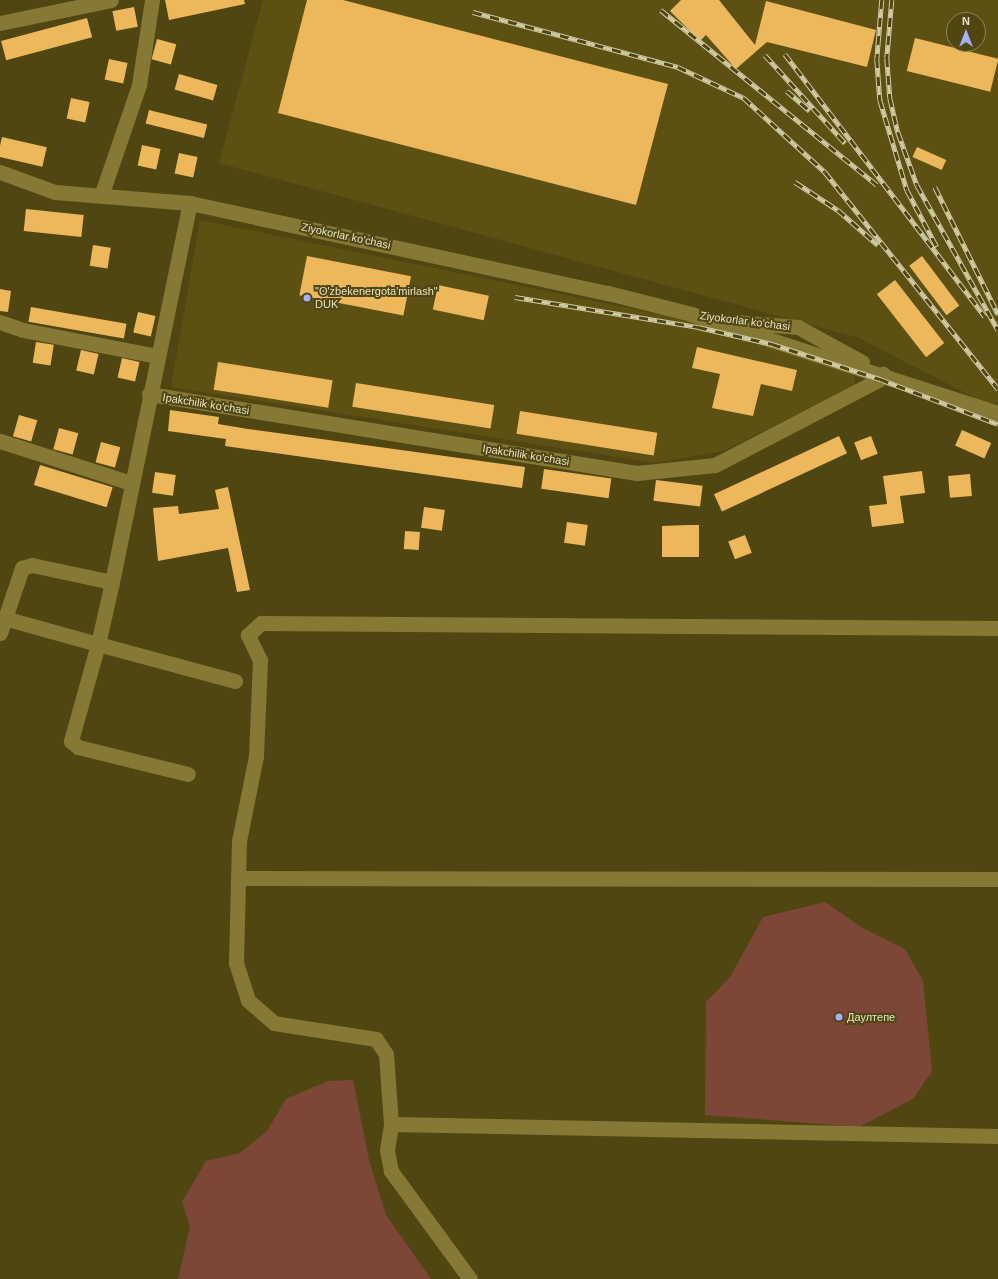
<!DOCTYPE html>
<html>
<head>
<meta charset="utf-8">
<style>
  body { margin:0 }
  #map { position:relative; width:998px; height:1279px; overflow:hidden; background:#504611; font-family:Arial,sans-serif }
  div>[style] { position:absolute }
  .built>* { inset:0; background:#5c5113 }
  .green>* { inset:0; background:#7c4736 }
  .building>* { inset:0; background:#edb85b; transform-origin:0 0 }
  .minor>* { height:15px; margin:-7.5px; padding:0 7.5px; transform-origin:7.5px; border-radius:7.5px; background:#857935 }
  .rail>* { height:4.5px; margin-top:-2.25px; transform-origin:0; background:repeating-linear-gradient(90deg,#504611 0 9px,#d1caa5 0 18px); box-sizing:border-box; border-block:1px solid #d1caa5 }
  .dots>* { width:11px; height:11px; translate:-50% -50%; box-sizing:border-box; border:2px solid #504611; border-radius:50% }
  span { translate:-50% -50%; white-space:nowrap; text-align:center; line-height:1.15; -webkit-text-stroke:4px #504611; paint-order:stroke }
  .street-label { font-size:11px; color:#e9e3c1 }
  .poi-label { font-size:11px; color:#e9e3c1 }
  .left { translate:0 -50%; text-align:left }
  .north { position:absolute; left:946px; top:12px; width:40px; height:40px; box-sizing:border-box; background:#504611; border:1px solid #8d8557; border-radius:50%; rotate:0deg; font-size:11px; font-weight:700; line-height:16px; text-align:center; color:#e9e3c1 }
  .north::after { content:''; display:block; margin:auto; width:14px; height:18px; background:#a8b0fc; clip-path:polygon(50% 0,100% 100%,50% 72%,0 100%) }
</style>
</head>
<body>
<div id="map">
  <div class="built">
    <i style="clip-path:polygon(evenodd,263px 0,998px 0,998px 410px,859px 338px,219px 163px,263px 0,954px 20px,978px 20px,978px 44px,954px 44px,954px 20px)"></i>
    <i style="clip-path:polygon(200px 220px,712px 325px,854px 375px,855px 385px,723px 451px,655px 463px,171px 387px)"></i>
  </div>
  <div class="green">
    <i style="clip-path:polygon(825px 902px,861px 927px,905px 949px,923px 981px,932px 1071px,913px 1099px,859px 1127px,705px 1115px,706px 1002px,730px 977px,763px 917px)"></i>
    <i style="clip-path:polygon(353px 1080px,369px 1160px,386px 1215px,431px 1279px,178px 1279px,190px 1226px,182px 1202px,206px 1161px,240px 1153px,267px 1131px,286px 1099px,328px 1081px)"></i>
  </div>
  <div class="building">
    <i style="clip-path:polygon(165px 0,244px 0,245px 4px,169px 20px)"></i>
    <i style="clip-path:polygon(307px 0,343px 0,668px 84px,636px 205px,278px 113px)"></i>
    <i style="clip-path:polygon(681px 0,719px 0,755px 45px,766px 1px,876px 30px,867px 67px,767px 42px,736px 69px,706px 35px,700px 41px,670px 11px)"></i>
    <i style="left:134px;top:7px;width:20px;height:22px;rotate:79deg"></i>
    <i style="left:87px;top:18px;width:20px;height:89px;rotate:75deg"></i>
    <i style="left:915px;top:38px;width:86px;height:34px;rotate:14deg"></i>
    <i style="left:157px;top:39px;width:20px;height:21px;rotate:15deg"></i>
    <i style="left:109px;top:59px;width:19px;height:21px;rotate:12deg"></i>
    <i style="left:179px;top:74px;width:40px;height:16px;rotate:16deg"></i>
    <i style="left:71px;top:98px;width:19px;height:21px;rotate:12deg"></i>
    <i style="left:149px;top:110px;width:60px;height:14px;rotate:14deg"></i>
    <i style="left:2px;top:137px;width:46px;height:20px;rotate:13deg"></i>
    <i style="left:142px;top:145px;width:19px;height:21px;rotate:12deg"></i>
    <i style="left:917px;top:147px;width:32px;height:11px;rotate:24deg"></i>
    <i style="left:179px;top:153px;width:19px;height:21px;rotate:12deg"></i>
    <i style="left:26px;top:209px;width:58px;height:22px;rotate:6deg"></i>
    <i style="left:93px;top:245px;width:18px;height:21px;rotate:9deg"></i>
    <i style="left:307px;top:256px;width:106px;height:40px;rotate:11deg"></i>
    <i style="left:922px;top:256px;width:62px;height:16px;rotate:53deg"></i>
    <i style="left:895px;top:280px;width:80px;height:23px;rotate:52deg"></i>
    <i style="left:438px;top:285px;width:52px;height:25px;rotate:12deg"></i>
    <i style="clip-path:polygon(0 289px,11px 291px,8px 312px,0 311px)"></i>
    <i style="left:31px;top:307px;width:97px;height:15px;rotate:10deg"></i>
    <i style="left:138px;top:312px;width:18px;height:21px;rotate:13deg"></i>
    <i style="left:36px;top:342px;width:18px;height:21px;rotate:9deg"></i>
    <i style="clip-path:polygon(697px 347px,797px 370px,792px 391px,761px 384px,753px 416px,712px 408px,720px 374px,692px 368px)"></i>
    <i style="left:81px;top:350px;width:18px;height:21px;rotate:13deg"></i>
    <i style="left:122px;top:358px;width:18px;height:20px;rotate:13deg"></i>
    <i style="left:218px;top:362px;width:116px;height:28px;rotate:9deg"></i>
    <i style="left:356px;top:383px;width:140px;height:24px;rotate:9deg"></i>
    <i style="clip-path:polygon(170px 410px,219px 417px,218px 424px,248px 429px,525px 467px,522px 488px,225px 446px,226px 439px,168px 431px)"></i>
    <i style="left:520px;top:411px;width:139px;height:23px;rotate:9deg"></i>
    <i style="left:19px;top:415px;width:19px;height:22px;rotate:16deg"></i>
    <i style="left:59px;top:428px;width:20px;height:22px;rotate:15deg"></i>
    <i style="left:962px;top:430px;width:32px;height:17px;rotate:24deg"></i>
    <i style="left:839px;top:436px;width:19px;height:138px;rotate:65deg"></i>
    <i style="left:871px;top:436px;width:19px;height:18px;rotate:69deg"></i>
    <i style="left:101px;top:442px;width:20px;height:21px;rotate:15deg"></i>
    <i style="left:40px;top:465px;width:76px;height:21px;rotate:17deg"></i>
    <i style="left:544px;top:469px;width:68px;height:20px;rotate:8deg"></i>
    <i style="clip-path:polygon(922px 471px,925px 493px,900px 496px,904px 523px,872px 527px,869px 506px,887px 504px,883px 476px)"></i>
    <i style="left:155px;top:472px;width:21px;height:21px;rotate:8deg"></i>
    <i style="left:970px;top:474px;width:22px;height:22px;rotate:85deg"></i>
    <i style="left:656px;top:480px;width:47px;height:21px;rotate:7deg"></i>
    <i style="clip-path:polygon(228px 487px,250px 590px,237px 592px,228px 548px,158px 561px,153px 508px,178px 506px,179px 514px,219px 509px,215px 490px)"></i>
    <i style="left:424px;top:507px;width:21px;height:21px;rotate:8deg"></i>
    <i style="left:567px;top:522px;width:21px;height:21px;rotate:8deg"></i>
    <i style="clip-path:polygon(688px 525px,699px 525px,699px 557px,662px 557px,662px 526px)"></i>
    <i style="left:405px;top:531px;width:15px;height:18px;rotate:4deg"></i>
    <i style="left:745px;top:535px;width:19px;height:18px;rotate:69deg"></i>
  </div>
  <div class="minor">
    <i style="left:0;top:23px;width:113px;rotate:-11.7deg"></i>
    <i style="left:0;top:172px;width:59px;rotate:20deg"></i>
    <i style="left:55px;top:192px;width:135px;rotate:4.7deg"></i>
    <i style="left:190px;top:203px;width:428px;rotate:12.2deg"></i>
    <i style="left:608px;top:293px;width:86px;rotate:14.2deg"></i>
    <i style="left:691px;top:314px;width:323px;rotate:17.9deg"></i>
    <i style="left:101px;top:196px;width:117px;rotate:-71.1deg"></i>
    <i style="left:139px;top:85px;width:86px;rotate:-81.3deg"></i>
    <i style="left:0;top:322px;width:24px;rotate:19deg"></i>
    <i style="left:23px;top:330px;width:136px;rotate:11deg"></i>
    <i style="left:735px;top:322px;width:63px;rotate:4.5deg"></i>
    <i style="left:798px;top:327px;width:73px;rotate:28.7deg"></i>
    <i style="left:149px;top:394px;width:494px;rotate:9.2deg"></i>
    <i style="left:637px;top:473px;width:78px;rotate:-5.9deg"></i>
    <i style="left:715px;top:465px;width:186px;rotate:-27.5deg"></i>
    <i style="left:880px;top:379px;width:6px;rotate:-59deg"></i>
    <i style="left:0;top:441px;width:138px;rotate:17.8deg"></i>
    <i style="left:112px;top:582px;width:64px;rotate:102.7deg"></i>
    <i style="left:98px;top:644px;width:142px;rotate:15.1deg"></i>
    <i style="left:4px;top:618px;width:98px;rotate:15.5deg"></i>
    <i style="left:98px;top:644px;width:101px;rotate:105.6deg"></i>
    <i style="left:71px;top:741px;width:9px;rotate:41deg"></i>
    <i style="left:78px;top:747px;width:113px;rotate:13.8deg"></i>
    <i style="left:0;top:633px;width:69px;rotate:-71.3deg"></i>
    <i style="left:22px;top:568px;width:10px;rotate:-17deg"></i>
    <i style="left:32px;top:565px;width:82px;rotate:12deg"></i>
    <i style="left:112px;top:582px;width:387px;rotate:-78.4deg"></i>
    <i style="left:238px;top:878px;width:760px;rotate:0.08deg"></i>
    <i style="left:391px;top:1124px;width:607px;rotate:1.13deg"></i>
    <i style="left:470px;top:1279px;width:134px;rotate:-126.2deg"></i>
    <i style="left:391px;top:1171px;width:21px;rotate:-101deg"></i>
    <i style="left:387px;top:1150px;width:26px;rotate:-81deg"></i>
    <i style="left:391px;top:1124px;width:70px;rotate:-94.1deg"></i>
    <i style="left:386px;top:1054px;width:18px;rotate:-124deg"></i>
    <i style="left:376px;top:1039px;width:103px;rotate:-171.1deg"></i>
    <i style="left:274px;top:1023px;width:35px;rotate:-139deg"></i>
    <i style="left:248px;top:1000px;width:39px;rotate:-108deg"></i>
    <i style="left:236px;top:963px;width:122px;rotate:-88.6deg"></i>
    <i style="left:239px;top:841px;width:87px;rotate:-78.7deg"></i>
    <i style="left:256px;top:756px;width:96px;rotate:-87.6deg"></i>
    <i style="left:260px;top:660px;width:28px;rotate:-116deg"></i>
    <i style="left:248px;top:635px;width:18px;rotate:-43deg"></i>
    <i style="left:261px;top:623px;width:737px;rotate:0.39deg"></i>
  </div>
  <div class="rail">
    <i style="left:882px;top:0;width:59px;rotate:94.8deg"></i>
    <i style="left:877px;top:59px;width:41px;rotate:85.8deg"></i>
    <i style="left:880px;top:100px;width:94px;rotate:73.3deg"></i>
    <i style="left:907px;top:190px;width:64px;rotate:62.2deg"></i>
    <i style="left:892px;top:0;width:58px;rotate:94.9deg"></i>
    <i style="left:887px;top:58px;width:40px;rotate:85.7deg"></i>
    <i style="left:890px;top:98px;width:35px;rotate:77deg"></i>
    <i style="left:898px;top:132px;width:56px;rotate:70.3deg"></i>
    <i style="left:917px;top:185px;width:166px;rotate:60.8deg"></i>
    <i style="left:661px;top:10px;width:278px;rotate:39deg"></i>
    <i style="left:473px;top:12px;width:212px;rotate:15deg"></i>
    <i style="left:678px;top:67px;width:73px;rotate:25.2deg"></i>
    <i style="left:744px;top:98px;width:110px;rotate:42.4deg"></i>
    <i style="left:825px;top:172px;width:278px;rotate:51.4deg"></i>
    <i style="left:785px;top:54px;width:330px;rotate:52.7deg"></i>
    <i style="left:765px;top:55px;width:119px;rotate:47.7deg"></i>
    <i style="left:787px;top:91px;width:30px;rotate:41deg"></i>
    <i style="left:795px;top:182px;width:51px;rotate:33.1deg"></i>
    <i style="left:838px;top:210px;width:53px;rotate:41.2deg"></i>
    <i style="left:935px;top:187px;width:142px;rotate:63.6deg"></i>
    <i style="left:515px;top:297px;width:185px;rotate:9.3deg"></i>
    <i style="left:698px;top:327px;width:76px;rotate:12.9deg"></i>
    <i style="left:772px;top:344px;width:114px;rotate:18deg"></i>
    <i style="left:880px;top:379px;width:126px;rotate:20.9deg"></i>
  </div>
  <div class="dots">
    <i style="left:307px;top:298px;background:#a8b0fc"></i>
    <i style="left:839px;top:1017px;background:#a8b0fc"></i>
  </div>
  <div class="street-label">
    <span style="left:346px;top:236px;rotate:12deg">Ziyokorlar ko'chasi</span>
    <span style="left:745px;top:321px;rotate:7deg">Ziyokorlar ko'chasi</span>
    <span style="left:206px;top:404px;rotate:9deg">Ipakchilik ko'chasi</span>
    <span style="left:526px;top:455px;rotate:9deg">Ipakchilik ko'chasi</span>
  </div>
  <div class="poi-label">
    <span class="left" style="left:315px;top:298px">"O'zbekenergota'mirlash"<br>DUK</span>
    <span class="left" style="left:847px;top:1017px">Даултепе</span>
  </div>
  <div class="north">N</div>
</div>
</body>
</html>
